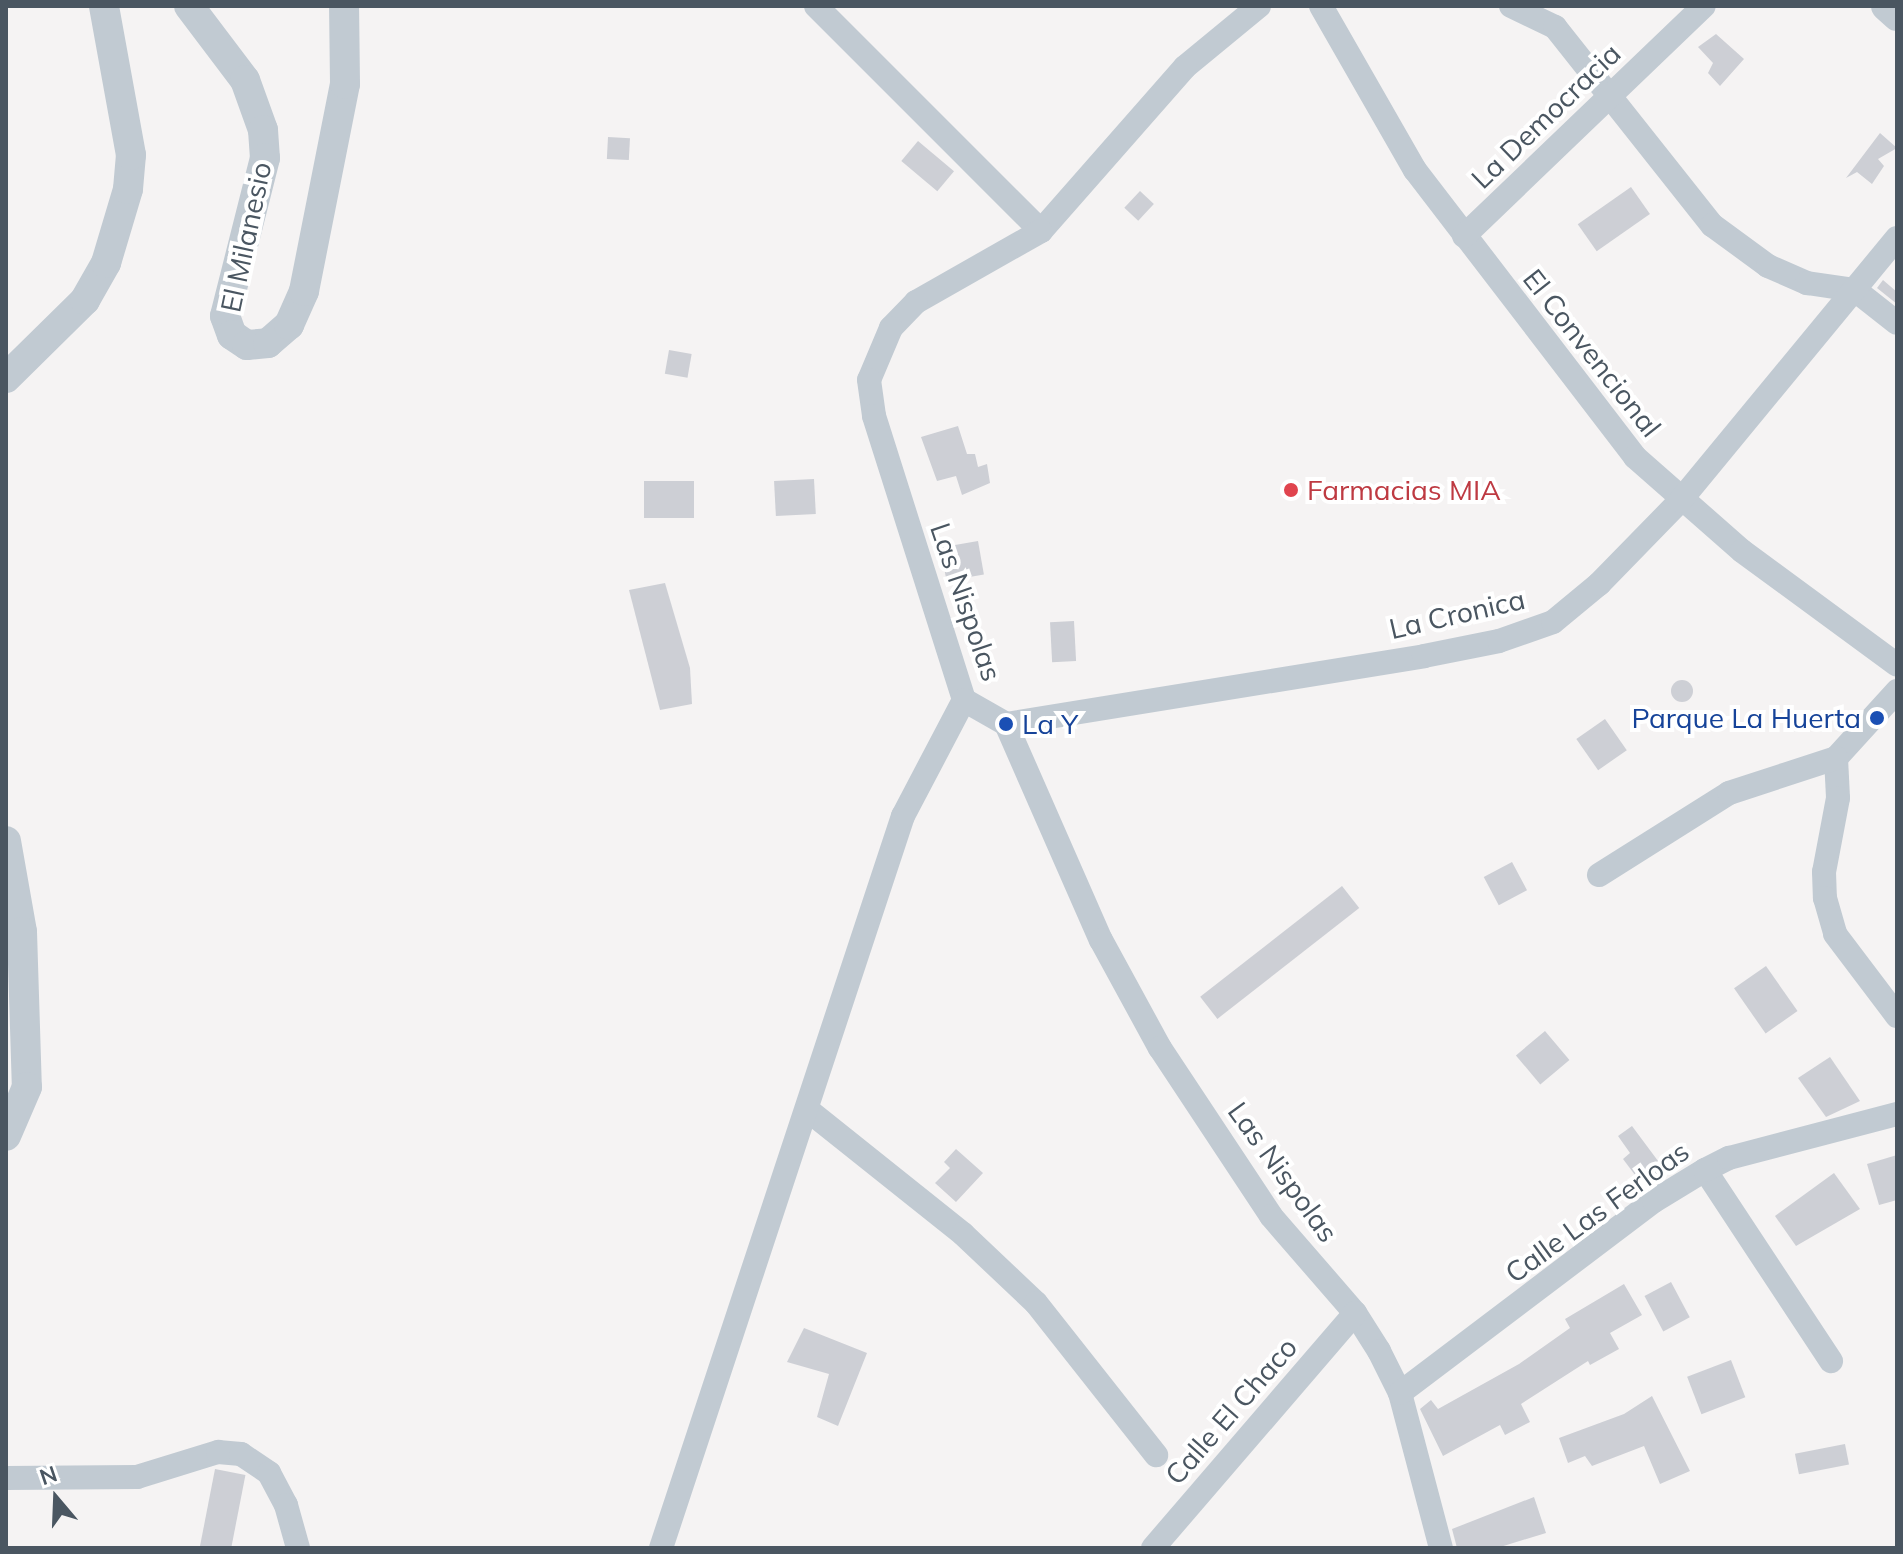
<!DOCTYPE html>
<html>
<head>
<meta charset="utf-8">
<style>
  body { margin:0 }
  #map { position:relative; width:1903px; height:1554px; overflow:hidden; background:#f5f3f3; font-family:Mulish,sans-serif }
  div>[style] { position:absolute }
  .building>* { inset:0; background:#cdcfd5; transform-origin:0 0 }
  .round { border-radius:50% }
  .minor>* { height:24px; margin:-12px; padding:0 12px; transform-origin:12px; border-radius:12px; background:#c1cad2 }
  .tertiary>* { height:30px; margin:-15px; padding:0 15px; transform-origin:15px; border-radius:15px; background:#c1cad2 }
  .dots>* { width:22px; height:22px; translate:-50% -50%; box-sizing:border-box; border:4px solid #fff; border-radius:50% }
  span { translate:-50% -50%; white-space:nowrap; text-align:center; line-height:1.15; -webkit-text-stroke:8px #fff; paint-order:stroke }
  .street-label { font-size:28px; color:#4a5661 }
  .health-label { font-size:28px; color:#be3a42 }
  .left { translate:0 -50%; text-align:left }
  .transit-label { font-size:28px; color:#164399 }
  .right { translate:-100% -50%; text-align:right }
  .frame { position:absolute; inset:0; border:8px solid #4a5661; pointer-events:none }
  .north { position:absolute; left:16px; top:1458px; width:80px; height:80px; -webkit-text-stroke:6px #fff; paint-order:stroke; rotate:341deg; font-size:22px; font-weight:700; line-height:32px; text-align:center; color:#4a5661 }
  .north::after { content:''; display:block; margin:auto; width:28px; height:36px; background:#4a5661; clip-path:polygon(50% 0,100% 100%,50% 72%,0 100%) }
</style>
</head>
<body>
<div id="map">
  <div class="building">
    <i style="clip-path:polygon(1716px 34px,1744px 59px,1720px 86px,1708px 73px,1713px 63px,1698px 47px)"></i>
    <i style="clip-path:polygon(1880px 133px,1897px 148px,1878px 159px,1884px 166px,1872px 184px,1857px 172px,1846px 178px)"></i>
    <i style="left:608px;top:137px;width:22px;height:22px;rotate:3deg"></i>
    <i style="left:918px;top:141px;width:47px;height:26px;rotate:40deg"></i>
    <i style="left:1631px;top:187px;width:33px;height:65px;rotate:55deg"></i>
    <i style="left:1140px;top:191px;width:19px;height:23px;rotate:43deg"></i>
    <i style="clip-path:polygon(1883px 280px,1897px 292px,1897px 304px,1877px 288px)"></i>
    <i style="left:669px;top:350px;width:23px;height:24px;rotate:10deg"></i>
    <i style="clip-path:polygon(958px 426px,967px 454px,975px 454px,978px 467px,987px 464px,990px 483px,962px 495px,956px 476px,937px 481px,921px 437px)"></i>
    <i style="left:814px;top:479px;width:35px;height:40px;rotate:87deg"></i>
    <i style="left:644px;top:481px;width:50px;height:37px"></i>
    <i style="left:978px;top:541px;width:34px;height:38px;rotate:80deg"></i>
    <i style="clip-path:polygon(665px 583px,690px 668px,692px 704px,660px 710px,629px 590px)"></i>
    <i style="left:1074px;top:621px;width:40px;height:24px;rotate:87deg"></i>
    <i class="round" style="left:1671px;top:680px;width:22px;height:22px"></i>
    <i style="left:1605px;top:719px;width:38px;height:35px;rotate:55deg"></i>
    <i style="left:1512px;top:862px;width:32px;height:32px;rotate:62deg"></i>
    <i style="left:1342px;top:886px;width:28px;height:180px;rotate:52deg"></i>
    <i style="left:1766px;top:966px;width:55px;height:39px;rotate:55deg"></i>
    <i style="left:1545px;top:1031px;width:38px;height:38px;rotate:50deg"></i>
    <i style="clip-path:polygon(1830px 1057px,1860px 1101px,1826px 1117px,1798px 1078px)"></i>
    <i style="clip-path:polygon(1632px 1126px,1664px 1169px,1650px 1179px,1646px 1173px,1638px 1179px,1623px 1159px,1630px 1153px,1618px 1136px)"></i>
    <i style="clip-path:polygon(956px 1149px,983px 1173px,956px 1202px,935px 1183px,950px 1168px,944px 1162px)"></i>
    <i style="clip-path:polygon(1897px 1155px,1897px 1200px,1879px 1205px,1867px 1164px)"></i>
    <i style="clip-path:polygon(1834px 1173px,1860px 1209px,1796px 1246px,1775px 1216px)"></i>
    <i style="left:1671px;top:1282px;width:40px;height:30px;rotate:62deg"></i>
    <i style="clip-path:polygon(1624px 1284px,1642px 1315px,1610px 1333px,1619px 1349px,1590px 1365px,1588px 1361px,1521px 1404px,1530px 1422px,1505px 1435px,1500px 1425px,1443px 1456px,1420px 1409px,1431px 1400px,1438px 1409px,1519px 1364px,1570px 1328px,1565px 1319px)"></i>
    <i style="clip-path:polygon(804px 1328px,867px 1353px,838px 1426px,817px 1417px,829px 1374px,787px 1362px)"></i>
    <i style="left:1731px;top:1360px;width:40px;height:47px;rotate:69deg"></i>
    <i style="clip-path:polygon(1652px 1396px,1690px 1471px,1660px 1484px,1644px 1446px,1592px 1466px,1585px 1456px,1568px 1463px,1559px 1438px,1624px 1414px)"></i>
    <i style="left:1845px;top:1444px;width:21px;height:51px;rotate:79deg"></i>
    <i style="left:215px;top:1469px;width:31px;height:79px;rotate:11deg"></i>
    <i style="clip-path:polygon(1534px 1497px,1546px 1533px,1497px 1548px,1457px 1548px,1452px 1529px)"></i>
  </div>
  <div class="minor">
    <i style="left:816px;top:6px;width:318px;rotate:45deg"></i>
    <i style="left:1259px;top:6px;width:96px;rotate:140.5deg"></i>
    <i style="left:1185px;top:67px;width:218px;rotate:131.3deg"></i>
    <i style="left:1041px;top:231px;width:144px;rotate:150.4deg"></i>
    <i style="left:916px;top:302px;width:36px;rotate:134deg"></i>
    <i style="left:891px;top:328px;width:56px;rotate:112.9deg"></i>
    <i style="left:869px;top:380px;width:36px;rotate:82deg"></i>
    <i style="left:874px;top:416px;width:298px;rotate:72.4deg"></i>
    <i style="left:964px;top:700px;width:48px;rotate:29.7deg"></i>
    <i style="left:1006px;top:724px;width:236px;rotate:66.3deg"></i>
    <i style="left:1101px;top:940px;width:123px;rotate:61.4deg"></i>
    <i style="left:1160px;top:1048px;width:201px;rotate:56.5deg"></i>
    <i style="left:1271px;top:1216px;width:128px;rotate:49.1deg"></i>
    <i style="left:1355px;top:1313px;width:45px;rotate:57.7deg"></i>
    <i style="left:1379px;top:1351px;width:47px;rotate:63.4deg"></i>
    <i style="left:1400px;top:1393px;width:160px;rotate:75.2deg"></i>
    <i style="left:1321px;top:6px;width:189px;rotate:60.2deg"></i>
    <i style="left:1415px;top:170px;width:362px;rotate:52.5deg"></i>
    <i style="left:1635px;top:457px;width:142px;rotate:41.3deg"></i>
    <i style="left:1742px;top:551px;width:192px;rotate:36.3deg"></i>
    <i style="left:1511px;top:6px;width:49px;rotate:25.5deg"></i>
    <i style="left:1555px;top:27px;width:253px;rotate:51.6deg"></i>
    <i style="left:1712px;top:225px;width:69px;rotate:36.2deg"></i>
    <i style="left:1768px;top:266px;width:43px;rotate:23.6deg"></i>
    <i style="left:1807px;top:283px;width:49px;rotate:8.3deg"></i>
    <i style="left:1855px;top:290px;width:53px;rotate:38.2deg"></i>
    <i style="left:1464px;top:236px;width:332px;rotate:-43.8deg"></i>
    <i style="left:1897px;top:691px;width:91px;rotate:132.3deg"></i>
    <i style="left:1836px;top:758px;width:40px;rotate:87.1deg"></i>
    <i style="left:1838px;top:798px;width:75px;rotate:100.7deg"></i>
    <i style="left:1824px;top:872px;width:26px;rotate:88deg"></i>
    <i style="left:1825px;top:898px;width:37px;rotate:74deg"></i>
    <i style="left:1835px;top:934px;width:103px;rotate:52.9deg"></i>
    <i style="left:1006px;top:724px;width:423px;rotate:-9.2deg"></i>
    <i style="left:1424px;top:656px;width:76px;rotate:-11.3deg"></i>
    <i style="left:1499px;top:641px;width:57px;rotate:-19.4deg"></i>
    <i style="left:1553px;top:622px;width:60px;rotate:-39.6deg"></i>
    <i style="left:1599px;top:584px;width:116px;rotate:-45.7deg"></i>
    <i style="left:1680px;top:501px;width:341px;rotate:-50.5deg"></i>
    <i style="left:1599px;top:875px;width:154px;rotate:-32.2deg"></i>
    <i style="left:1729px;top:793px;width:113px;rotate:-18.1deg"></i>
    <i style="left:809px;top:1111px;width:197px;rotate:38.6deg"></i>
    <i style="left:963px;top:1234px;width:100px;rotate:43.4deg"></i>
    <i style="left:1036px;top:1303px;width:194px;rotate:51.7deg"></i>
    <i style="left:1705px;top:1170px;width:229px;rotate:56.6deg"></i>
    <i style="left:1400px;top:1393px;width:318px;rotate:-37.1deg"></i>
    <i style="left:1654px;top:1201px;width:60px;rotate:-31.3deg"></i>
    <i style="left:1705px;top:1170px;width:27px;rotate:-27deg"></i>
    <i style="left:1729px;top:1158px;width:174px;rotate:-14.7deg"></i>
    <i style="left:6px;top:1478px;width:131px;rotate:-0.4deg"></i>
    <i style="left:137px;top:1477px;width:85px;rotate:-17.2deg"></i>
    <i style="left:218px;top:1452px;width:23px;rotate:5deg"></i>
    <i style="left:241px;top:1454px;width:34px;rotate:34deg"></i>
    <i style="left:269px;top:1473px;width:36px;rotate:62deg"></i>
    <i style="left:286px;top:1505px;width:45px;rotate:74.4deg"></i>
    <i style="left:661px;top:1548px;width:771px;rotate:-71.71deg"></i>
    <i style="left:903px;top:816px;width:131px;rotate:-62.3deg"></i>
    <i style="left:1153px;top:1548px;width:310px;rotate:-49.3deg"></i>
  </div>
  <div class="tertiary">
    <i style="left:189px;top:6px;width:93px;rotate:52.9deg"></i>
    <i style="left:245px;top:80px;width:53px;rotate:70.2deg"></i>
    <i style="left:263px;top:130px;width:28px;rotate:86deg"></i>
    <i style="left:265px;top:158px;width:163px;rotate:104.2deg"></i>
    <i style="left:225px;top:316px;width:20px;rotate:70deg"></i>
    <i style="left:232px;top:335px;width:18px;rotate:34deg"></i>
    <i style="left:247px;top:345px;width:21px;rotate:-5deg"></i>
    <i style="left:268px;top:343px;width:28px;rotate:-41deg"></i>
    <i style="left:289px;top:325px;width:37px;rotate:-66deg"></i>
    <i style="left:304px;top:291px;width:211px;rotate:-78.8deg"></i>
    <i style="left:345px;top:84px;width:78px;rotate:-90.7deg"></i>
    <i style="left:1886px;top:6px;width:15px;rotate:42deg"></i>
    <i style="left:6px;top:378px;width:111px;rotate:-44.6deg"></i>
    <i style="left:85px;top:300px;width:43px;rotate:-60.4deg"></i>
    <i style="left:106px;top:263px;width:77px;rotate:-73.4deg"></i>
    <i style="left:128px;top:189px;width:34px;rotate:-85deg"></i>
    <i style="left:131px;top:155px;width:151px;rotate:-100.3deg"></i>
    <i style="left:6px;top:841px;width:92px;rotate:80deg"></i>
    <i style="left:22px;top:932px;width:155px;rotate:88.2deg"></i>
    <i style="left:27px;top:1087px;width:53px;rotate:113.2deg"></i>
  </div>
  <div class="dots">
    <i style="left:1291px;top:490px;background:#e0444e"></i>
    <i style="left:1877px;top:718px;background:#1a4fb4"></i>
    <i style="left:1006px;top:724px;background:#1a4fb4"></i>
  </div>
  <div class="street-label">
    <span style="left:1546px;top:116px;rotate:-44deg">La Democracia</span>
    <span style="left:246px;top:237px;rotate:-78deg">El Milanesio</span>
    <span style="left:1592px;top:353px;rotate:52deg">El Convencional</span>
    <span style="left:966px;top:602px;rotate:71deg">Las Nispolas</span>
    <span style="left:1457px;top:614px;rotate:-13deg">La Cronica</span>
    <span style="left:1283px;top:1172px;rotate:54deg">Las Nispolas</span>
    <span style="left:1597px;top:1212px;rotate:-36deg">Calle Las Ferloas</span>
    <span style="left:1231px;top:1411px;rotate:-49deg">Calle El Chaco</span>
  </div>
  <div class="health-label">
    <span class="left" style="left:1307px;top:490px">Farmacias MIA</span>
  </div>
  <div class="transit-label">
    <span class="right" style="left:1861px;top:718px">Parque La Huerta</span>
    <span class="left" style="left:1022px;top:724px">La Y</span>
  </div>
  <div class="frame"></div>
  <div class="north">N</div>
</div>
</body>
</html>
